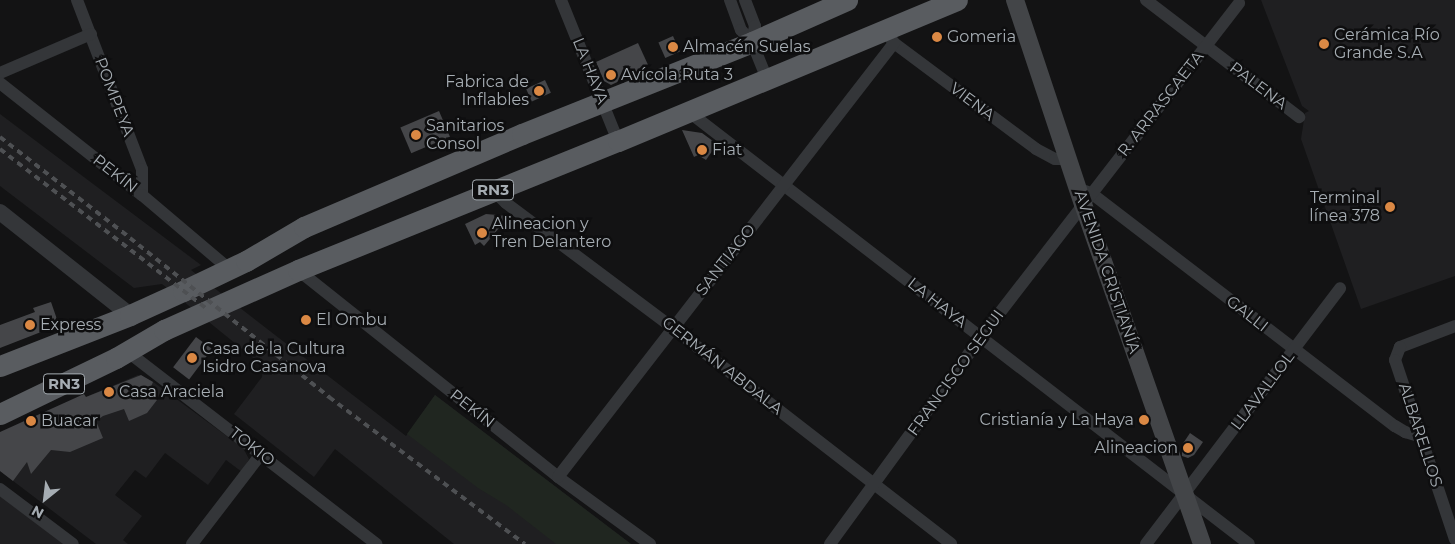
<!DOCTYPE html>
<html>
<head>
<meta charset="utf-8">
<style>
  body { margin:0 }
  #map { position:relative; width:1455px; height:544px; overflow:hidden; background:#131314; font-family:Montserrat,sans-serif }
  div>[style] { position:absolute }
  .built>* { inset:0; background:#1f1f21 }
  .green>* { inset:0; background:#202620 }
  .building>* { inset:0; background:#454649; transform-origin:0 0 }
  .minor>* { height:12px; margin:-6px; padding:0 6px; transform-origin:6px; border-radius:6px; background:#343639 }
  .tertiary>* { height:16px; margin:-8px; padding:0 8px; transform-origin:8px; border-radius:8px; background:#343639 }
  .secondary>* { height:18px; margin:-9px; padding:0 9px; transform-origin:9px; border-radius:9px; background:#434548 }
  .trunk>* { height:21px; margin:-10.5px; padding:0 10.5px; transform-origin:10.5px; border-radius:10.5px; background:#595c60 }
  .rail>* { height:4px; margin-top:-2px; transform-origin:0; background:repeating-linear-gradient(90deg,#4e5053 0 6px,transparent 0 11px) }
  .dots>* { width:14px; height:14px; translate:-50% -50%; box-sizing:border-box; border:2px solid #0e0e0f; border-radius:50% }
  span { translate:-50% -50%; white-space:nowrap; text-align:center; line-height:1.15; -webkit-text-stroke:5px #0e0e0f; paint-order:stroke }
  .shield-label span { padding:1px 4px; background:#0e0e0f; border:1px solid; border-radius:4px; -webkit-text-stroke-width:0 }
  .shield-label { font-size:15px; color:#a6adb3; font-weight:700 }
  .poi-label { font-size:16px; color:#a6adb3 }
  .left { translate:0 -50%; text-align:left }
  .right { translate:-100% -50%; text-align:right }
  .street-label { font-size:16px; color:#a6adb3 }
  .north { position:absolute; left:20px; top:474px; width:50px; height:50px; -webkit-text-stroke:4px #0e0e0f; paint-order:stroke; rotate:209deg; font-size:14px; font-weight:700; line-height:20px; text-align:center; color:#a6adb3 }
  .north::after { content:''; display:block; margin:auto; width:18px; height:22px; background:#a6adb3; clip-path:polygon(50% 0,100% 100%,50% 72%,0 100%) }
</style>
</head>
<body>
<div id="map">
  <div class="built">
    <i style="clip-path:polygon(1261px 0,1455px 0,1455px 276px,1361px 309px,1301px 139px,1305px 113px,1309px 111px,1302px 106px)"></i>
    <i style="clip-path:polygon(0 114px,201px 265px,191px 270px,406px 436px,435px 395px,631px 544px,454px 544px,335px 449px,314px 477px,234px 414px,262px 377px,263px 366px,162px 284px,134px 288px,0 186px)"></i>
    <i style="clip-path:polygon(138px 375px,152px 381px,243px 448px,249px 459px,242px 472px,226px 460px,208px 485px,165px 453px,146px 478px,135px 470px,115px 495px,142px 516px,123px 540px,128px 544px,96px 544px,0 471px,0 433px)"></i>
    <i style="clip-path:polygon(0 493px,66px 544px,0 544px)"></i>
  </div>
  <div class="green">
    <i style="clip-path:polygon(435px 395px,631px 544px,556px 544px,506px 505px,478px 488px,407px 434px)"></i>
  </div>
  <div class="building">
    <i style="left:673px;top:36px;width:17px;height:16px;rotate:66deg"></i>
    <i style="clip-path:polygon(638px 43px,649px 67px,611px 85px,604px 81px,596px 62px)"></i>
    <i style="left:545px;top:80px;width:14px;height:21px;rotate:65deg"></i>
    <i style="left:439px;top:111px;width:28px;height:42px;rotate:67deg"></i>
    <i style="clip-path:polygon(682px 130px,702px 133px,717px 144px,706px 160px,698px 155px,694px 157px)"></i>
    <i style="clip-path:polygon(486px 214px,509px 216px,484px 246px,480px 242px,475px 245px,465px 224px)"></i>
    <i style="clip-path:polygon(51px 302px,59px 325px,0 348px,0 325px,35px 312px,33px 308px)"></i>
    <i style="left:196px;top:337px;width:20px;height:38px;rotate:37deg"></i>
    <i style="clip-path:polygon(141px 375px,153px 382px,148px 394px,157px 400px,147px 413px,129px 421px,124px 409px,103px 416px,96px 421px,103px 438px,70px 452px,51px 450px,31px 474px,27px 462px,13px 481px,0 471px,0 432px,84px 394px,86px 397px)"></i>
    <i style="clip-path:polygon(1190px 433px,1203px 442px,1194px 455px,1188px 458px,1182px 456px,1182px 445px)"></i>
  </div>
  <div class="minor">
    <i style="left:77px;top:0;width:181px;rotate:69deg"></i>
    <i style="left:142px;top:169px;width:26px;rotate:90deg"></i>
    <i style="left:561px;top:0;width:152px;rotate:68deg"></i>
    <i style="left:730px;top:0;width:32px;rotate:70deg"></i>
    <i style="left:741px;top:30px;width:16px;rotate:47deg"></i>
    <i style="left:752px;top:42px;width:40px;rotate:68deg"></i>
    <i style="left:745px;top:0;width:28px;rotate:69deg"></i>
    <i style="left:755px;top:26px;width:16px;rotate:101deg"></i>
    <i style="left:1146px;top:0;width:193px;rotate:37.4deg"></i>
    <i style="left:889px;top:36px;width:9px;rotate:54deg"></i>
    <i style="left:894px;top:43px;width:177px;rotate:36.7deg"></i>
    <i style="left:1036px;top:149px;width:21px;rotate:28deg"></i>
    <i style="left:1055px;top:159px;width:13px"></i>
    <i style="left:0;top:73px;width:99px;rotate:-23.2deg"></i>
    <i style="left:0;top:83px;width:181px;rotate:38.3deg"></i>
    <i style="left:142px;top:195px;width:113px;rotate:40.3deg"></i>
    <i style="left:689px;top:112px;width:707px;rotate:37.65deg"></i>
    <i style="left:493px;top:190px;width:18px;rotate:45deg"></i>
    <i style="left:506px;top:203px;width:209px;rotate:36.8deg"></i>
    <i style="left:673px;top:328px;width:352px;rotate:37.8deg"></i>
    <i style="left:1085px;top:191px;width:6px;rotate:18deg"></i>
    <i style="left:1091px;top:193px;width:383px;rotate:37.5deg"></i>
    <i style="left:1395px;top:426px;width:12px;rotate:31deg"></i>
    <i style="left:1405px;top:432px;width:15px;rotate:16deg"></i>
    <i style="left:298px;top:270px;width:332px;rotate:38.5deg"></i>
    <i style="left:558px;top:477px;width:114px;rotate:36.1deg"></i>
    <i style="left:1455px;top:326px;width:59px;rotate:159.1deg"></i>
    <i style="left:1400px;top:347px;width:14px;rotate:111deg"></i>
    <i style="left:1395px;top:360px;width:189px;rotate:71.5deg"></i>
    <i style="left:128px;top:352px;width:314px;rotate:37.7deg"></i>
    <i style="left:558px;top:477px;width:549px;rotate:-52.25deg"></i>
    <i style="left:0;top:489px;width:91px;rotate:37deg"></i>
    <i style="left:192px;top:544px;width:113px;rotate:-52.5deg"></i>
    <i style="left:830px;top:544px;width:256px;rotate:-53.9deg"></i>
    <i style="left:981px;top:337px;width:422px;rotate:-52.3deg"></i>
    <i style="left:1146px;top:544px;width:321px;rotate:-52.8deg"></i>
  </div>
  <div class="tertiary">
    <i style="left:0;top:212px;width:166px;rotate:38.4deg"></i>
  </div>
  <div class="secondary">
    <i style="left:1015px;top:0;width:215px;rotate:71.6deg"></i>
    <i style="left:1083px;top:204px;width:360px;rotate:70.7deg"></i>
  </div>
  <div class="trunk">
    <i style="left:0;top:366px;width:140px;rotate:-21.4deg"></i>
    <i style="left:130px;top:315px;width:58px;rotate:-24.4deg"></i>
    <i style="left:183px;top:291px;width:70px;rotate:-25.5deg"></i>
    <i style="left:246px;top:261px;width:67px;rotate:-30.4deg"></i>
    <i style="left:304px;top:227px;width:237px;rotate:-23.1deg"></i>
    <i style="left:522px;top:134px;width:248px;rotate:-21.8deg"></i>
    <i style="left:752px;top:42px;width:104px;rotate:-23.9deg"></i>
    <i style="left:0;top:414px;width:129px;rotate:-25.8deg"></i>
    <i style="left:116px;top:358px;width:56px;rotate:-30.3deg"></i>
    <i style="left:164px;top:330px;width:147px;rotate:-24.1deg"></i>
    <i style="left:298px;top:270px;width:345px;rotate:-22deg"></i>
    <i style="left:618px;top:141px;width:367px;rotate:-22.6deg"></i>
  </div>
  <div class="rail">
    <i style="left:0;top:137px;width:165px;rotate:37.8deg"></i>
    <i style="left:130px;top:238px;width:255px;rotate:38.6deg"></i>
    <i style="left:329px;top:397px;width:245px;rotate:36.9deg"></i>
    <i style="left:0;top:149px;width:260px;rotate:37.7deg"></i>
  </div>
  <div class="dots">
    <i style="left:937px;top:37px;background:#da8844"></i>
    <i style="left:1324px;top:44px;background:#da8844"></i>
    <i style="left:673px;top:47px;background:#da8844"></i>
    <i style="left:611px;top:75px;background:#da8844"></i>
    <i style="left:539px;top:91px;background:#da8844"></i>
    <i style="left:416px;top:135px;background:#da8844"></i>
    <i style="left:702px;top:150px;background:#da8844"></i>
    <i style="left:1390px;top:207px;background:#da8844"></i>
    <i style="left:482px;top:233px;background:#da8844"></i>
    <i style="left:306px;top:320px;background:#da8844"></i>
    <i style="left:30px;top:325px;background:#da8844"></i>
    <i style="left:192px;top:358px;background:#da8844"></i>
    <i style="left:109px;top:392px;background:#da8844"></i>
    <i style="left:1144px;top:420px;background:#da8844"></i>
    <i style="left:31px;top:421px;background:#da8844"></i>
    <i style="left:1188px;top:448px;background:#da8844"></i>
  </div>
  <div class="shield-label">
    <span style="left:493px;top:190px">RN3</span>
    <span style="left:64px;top:384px">RN3</span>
  </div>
  <div class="poi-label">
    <span class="left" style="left:1334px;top:44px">Cerámica Río<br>Grande S.A</span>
    <span class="left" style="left:947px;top:37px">Gomeria</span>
    <span class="left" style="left:683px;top:47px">Almacén Suelas</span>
    <span class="left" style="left:621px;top:75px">Avícola Ruta 3</span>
    <span class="right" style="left:529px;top:91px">Fabrica de<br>Inflables</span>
    <span class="left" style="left:426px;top:135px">Sanitarios<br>Consol</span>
    <span class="left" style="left:712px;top:150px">Fiat</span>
    <span class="right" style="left:1380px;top:207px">Terminal<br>línea 378</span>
    <span class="left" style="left:492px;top:233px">Alineacion y<br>Tren Delantero</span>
    <span class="left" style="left:316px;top:320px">El Ombu</span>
    <span class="left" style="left:40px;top:325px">Express</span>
    <span class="left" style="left:202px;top:358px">Casa de la Cultura<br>Isidro Casanova</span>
    <span class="left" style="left:119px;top:392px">Casa Araciela</span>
    <span class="right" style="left:1134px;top:420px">Cristianía y La Haya</span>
    <span class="left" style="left:41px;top:421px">Buacar</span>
    <span class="right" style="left:1178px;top:448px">Alineacion</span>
  </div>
  <div class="street-label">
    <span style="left:590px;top:71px;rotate:68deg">LA HAYA</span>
    <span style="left:1258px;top:86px;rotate:37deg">PALENA</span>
    <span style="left:114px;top:97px;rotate:69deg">POMPEYA</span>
    <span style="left:972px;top:102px;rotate:37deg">VIENA</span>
    <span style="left:1161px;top:104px;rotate:-52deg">R. ARRASCAETA</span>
    <span style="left:115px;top:174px;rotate:38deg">PEKÍN</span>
    <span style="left:726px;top:260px;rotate:-52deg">SANTIAGO</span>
    <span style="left:1107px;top:272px;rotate:71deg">AVENIDA CRISTIANÍA</span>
    <span style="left:937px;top:303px;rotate:38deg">LA HAYA</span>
    <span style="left:1247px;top:314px;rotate:38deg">GALLI</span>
    <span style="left:722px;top:366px;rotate:38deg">GERMÁN ABDALA</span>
    <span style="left:956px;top:373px;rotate:-54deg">FRANCISCO SEGUI</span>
    <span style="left:1263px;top:391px;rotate:-53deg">LLAVALLOL</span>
    <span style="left:472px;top:409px;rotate:38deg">PEKÍN</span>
    <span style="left:1420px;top:435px;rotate:72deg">ALBARELLOS</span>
    <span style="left:252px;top:447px;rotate:38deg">TOKIO</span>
  </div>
  <div class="north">N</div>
</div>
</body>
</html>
